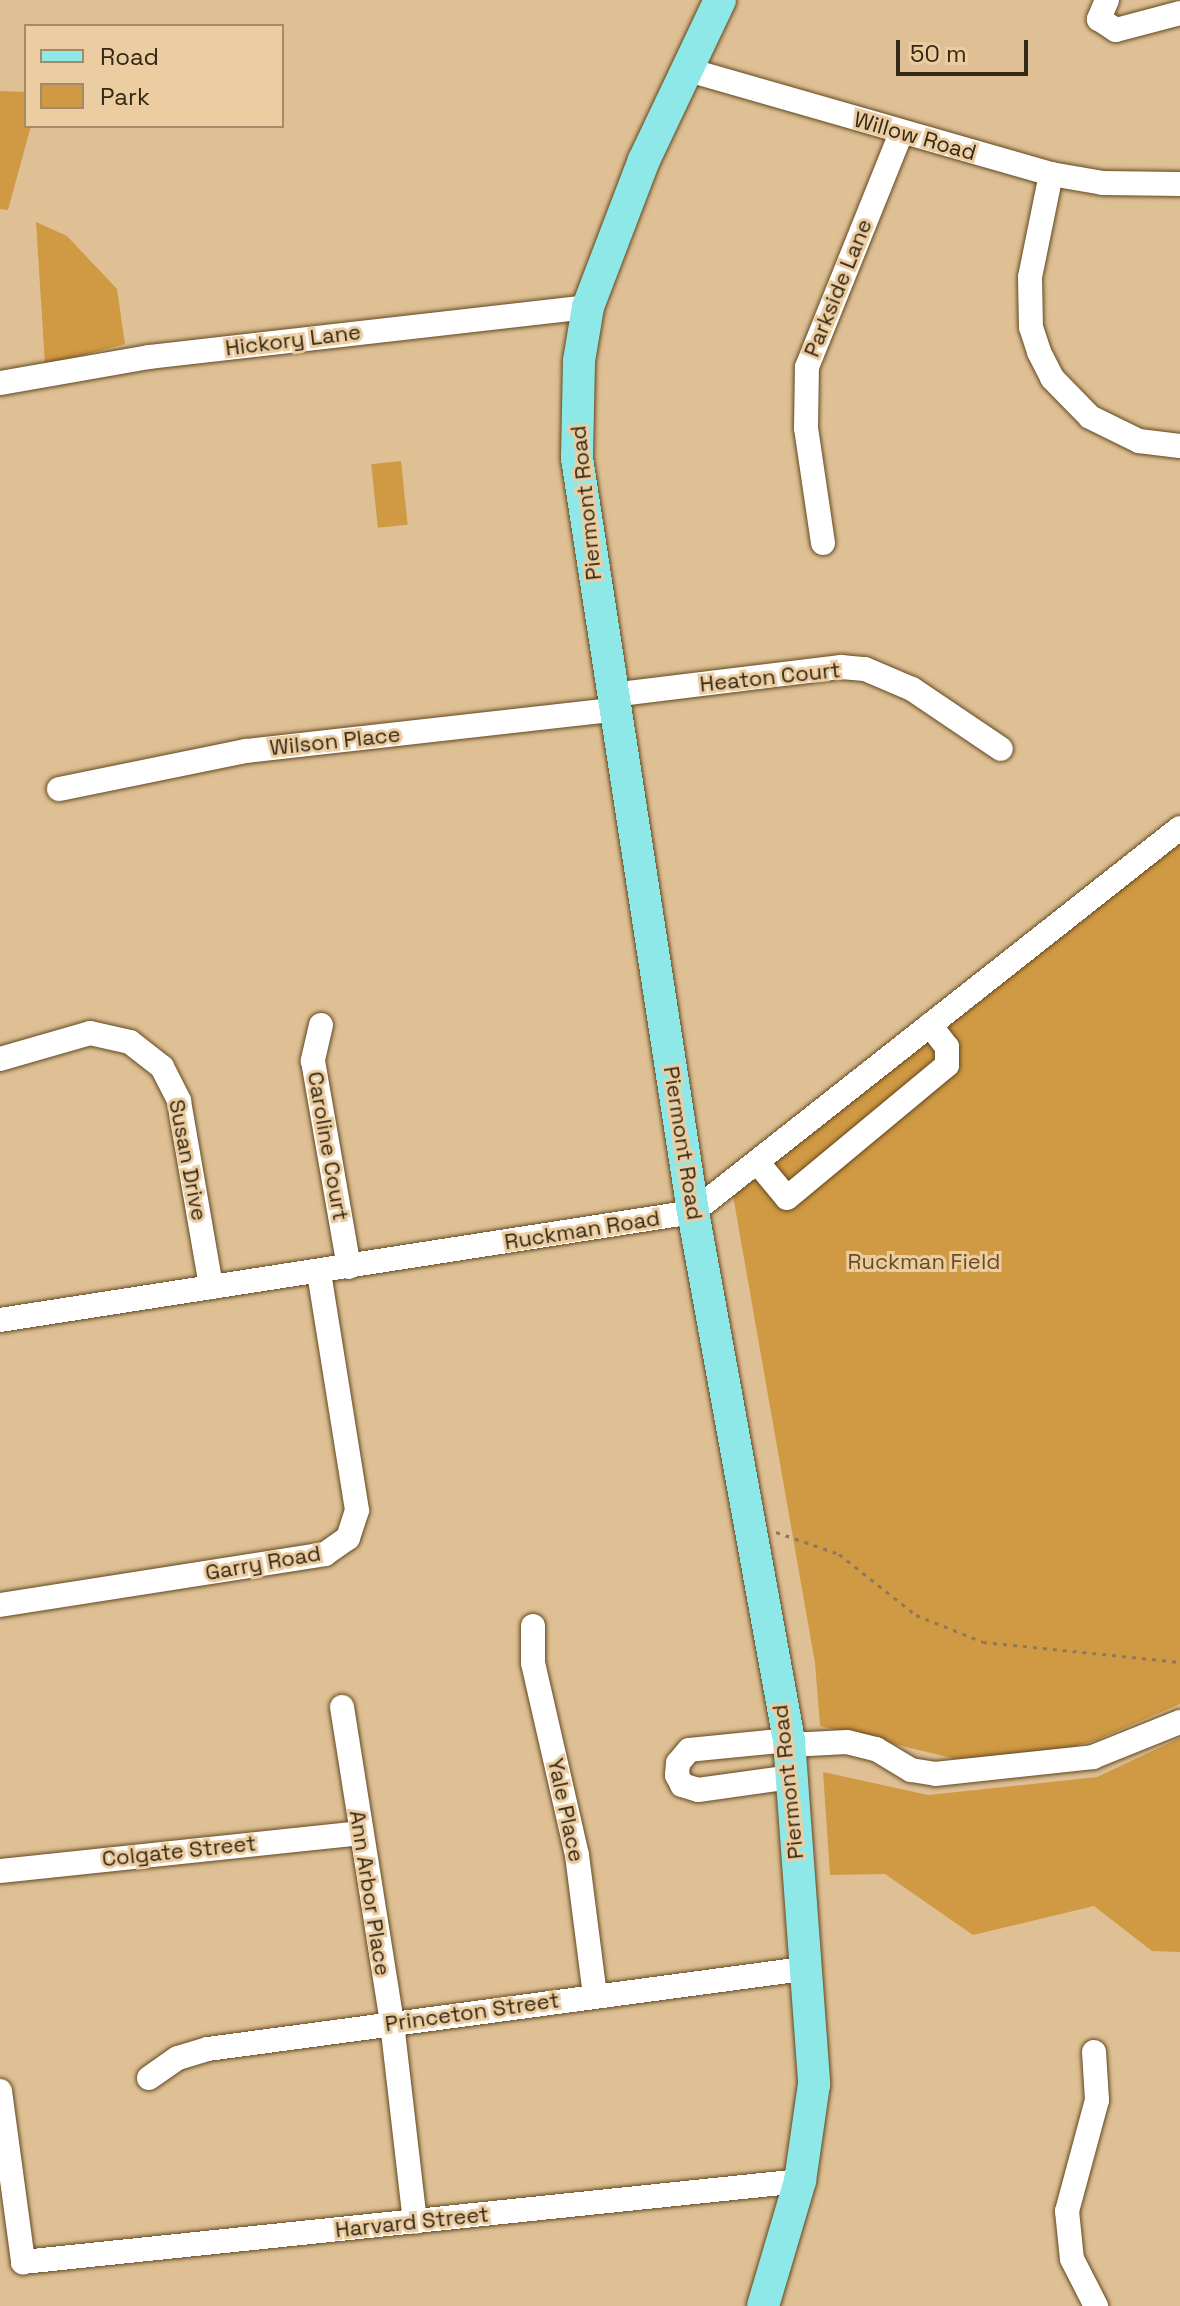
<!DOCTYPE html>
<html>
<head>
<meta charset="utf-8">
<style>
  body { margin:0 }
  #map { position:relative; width:1180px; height:2306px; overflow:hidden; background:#dfc095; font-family:"Space Grotesk",sans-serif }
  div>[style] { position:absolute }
  .green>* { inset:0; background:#d09943; transform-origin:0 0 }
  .path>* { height:3px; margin-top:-1.5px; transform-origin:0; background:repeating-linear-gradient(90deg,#8f795a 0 4px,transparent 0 10px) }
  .roads { filter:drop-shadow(0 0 2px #62471f) drop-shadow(0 0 2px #62471f) }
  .minor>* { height:24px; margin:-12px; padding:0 12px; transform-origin:12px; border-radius:12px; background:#fff }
  .major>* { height:32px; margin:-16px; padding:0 16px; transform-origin:16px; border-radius:16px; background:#8fe8e8 }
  span { translate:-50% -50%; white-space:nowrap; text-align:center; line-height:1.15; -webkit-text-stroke:6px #eccda1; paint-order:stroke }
  .street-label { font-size:22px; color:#332716 }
  .park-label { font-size:22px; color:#684c22 }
  .legend { position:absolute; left:24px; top:24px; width:260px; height:104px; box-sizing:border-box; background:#eccda1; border:2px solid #a28b69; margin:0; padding:10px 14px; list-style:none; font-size:24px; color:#332716 }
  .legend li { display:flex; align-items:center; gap:16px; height:40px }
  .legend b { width:40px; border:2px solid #a28b69 }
  .scale { position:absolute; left:896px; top:40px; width:132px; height:36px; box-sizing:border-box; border:4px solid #332716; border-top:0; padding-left:10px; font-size:24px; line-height:28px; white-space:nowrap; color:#332716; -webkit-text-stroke:6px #eccda1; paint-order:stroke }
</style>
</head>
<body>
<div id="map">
  <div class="green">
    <i style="clip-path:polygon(0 91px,26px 92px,26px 126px,31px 126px,8px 210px,0 209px)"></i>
    <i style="clip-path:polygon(36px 222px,67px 236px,117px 289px,125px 344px,45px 365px)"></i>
    <i style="left:401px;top:461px;width:64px;height:30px;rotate:84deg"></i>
    <i style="clip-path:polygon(1180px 830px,1180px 1704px,1096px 1740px,997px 1769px,820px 1726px,815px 1663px,732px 1190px)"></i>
    <i style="clip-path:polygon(1180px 1738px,1180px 1952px,1152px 1951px,1094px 1906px,973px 1935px,885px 1874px,830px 1875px,823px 1772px,928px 1795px,1097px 1777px)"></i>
  </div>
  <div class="path">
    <i style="left:776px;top:1532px;width:67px;rotate:19.2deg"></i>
    <i style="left:839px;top:1554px;width:98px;rotate:38.4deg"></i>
    <i style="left:916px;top:1615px;width:72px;rotate:21.9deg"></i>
    <i style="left:983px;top:1642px;width:198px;rotate:5.8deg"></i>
  </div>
  <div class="roads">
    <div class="minor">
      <i style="left:1107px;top:0;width:21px;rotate:113deg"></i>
      <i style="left:1099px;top:19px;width:20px;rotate:33deg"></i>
      <i style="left:1116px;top:30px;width:66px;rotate:-14.9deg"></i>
      <i style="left:685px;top:69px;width:381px;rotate:16deg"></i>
      <i style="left:1051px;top:174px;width:53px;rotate:9.8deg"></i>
      <i style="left:1103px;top:183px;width:77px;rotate:0.7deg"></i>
      <i style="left:1051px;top:174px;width:105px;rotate:101.5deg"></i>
      <i style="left:1030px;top:277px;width:50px;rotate:88.9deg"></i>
      <i style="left:1031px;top:327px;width:26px;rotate:72deg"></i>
      <i style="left:1039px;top:352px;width:29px;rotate:63deg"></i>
      <i style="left:1052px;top:378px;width:54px;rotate:45.7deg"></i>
      <i style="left:1090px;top:417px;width:55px;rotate:26.1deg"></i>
      <i style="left:1139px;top:441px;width:41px;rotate:7deg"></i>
      <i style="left:0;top:383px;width:151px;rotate:-9.9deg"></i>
      <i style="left:149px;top:357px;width:442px;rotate:-6.5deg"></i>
      <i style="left:823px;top:543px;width:116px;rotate:-98.4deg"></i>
      <i style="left:806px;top:428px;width:61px;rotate:-89.1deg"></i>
      <i style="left:807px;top:367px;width:252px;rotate:-68.1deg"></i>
      <i style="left:612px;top:695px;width:231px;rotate:-7deg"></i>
      <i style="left:841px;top:667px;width:24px;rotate:5deg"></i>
      <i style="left:865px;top:669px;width:51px;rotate:23.1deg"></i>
      <i style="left:912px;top:689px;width:107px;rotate:34deg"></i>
      <i style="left:59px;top:789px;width:191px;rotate:-11.5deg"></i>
      <i style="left:246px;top:751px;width:370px;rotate:-6.4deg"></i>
      <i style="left:321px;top:1025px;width:37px;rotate:103deg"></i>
      <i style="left:313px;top:1061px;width:209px;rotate:80.1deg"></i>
      <i style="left:0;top:1059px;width:94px;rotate:-16.1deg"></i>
      <i style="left:90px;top:1033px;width:41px;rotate:12.7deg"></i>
      <i style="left:130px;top:1042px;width:41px;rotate:38deg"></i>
      <i style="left:162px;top:1067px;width:38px;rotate:63deg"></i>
      <i style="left:179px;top:1101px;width:189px;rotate:80.2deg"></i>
      <i style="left:758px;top:1163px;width:45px;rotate:50.4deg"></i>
      <i style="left:787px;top:1198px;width:208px;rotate:-39.7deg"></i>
      <i style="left:947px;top:1065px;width:18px;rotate:-90deg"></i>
      <i style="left:947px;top:1047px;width:28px;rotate:-128deg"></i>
      <i style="left:0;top:1320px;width:701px;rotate:-8.86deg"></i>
      <i style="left:693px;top:1212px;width:620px;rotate:-38.26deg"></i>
      <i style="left:0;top:1605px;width:329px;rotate:-8.9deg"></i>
      <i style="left:325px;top:1554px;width:28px;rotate:-35deg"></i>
      <i style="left:348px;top:1538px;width:29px;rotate:-72deg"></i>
      <i style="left:357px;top:1510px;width:241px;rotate:-99.1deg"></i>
      <i style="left:533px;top:1626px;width:37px;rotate:90deg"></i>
      <i style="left:533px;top:1663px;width:197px;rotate:77.1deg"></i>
      <i style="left:577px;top:1855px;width:141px;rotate:82.7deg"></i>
      <i style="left:342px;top:1707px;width:320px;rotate:81deg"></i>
      <i style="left:392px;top:2023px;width:200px;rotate:83.4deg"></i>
      <i style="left:789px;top:1740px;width:100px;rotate:174.3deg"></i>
      <i style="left:689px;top:1750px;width:17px;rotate:130deg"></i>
      <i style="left:678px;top:1763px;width:12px;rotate:95deg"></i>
      <i style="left:677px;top:1775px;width:11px;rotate:63deg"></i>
      <i style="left:682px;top:1785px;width:17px;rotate:17deg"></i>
      <i style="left:698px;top:1790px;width:95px;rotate:-7.9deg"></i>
      <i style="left:789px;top:1745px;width:58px;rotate:-3deg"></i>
      <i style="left:847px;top:1742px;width:30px;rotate:14deg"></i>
      <i style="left:876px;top:1749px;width:41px;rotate:31deg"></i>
      <i style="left:911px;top:1770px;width:24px;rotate:9deg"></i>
      <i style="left:935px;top:1774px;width:159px;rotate:-6.1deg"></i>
      <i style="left:1093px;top:1757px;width:94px;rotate:-21.9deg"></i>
      <i style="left:0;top:1871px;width:361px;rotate:-6deg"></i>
      <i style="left:1094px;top:2052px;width:48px;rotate:86.4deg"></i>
      <i style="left:1097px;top:2100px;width:115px;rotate:105.1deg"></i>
      <i style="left:1067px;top:2211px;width:48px;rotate:84.1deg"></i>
      <i style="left:1072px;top:2259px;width:53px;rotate:62.9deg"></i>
      <i style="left:149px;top:2078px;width:35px;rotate:-35deg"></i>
      <i style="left:178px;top:2058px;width:31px;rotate:-17deg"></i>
      <i style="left:208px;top:2049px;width:600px;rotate:-7.66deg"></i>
      <i style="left:0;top:2091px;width:173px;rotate:82.3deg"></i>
      <i style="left:23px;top:2262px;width:781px;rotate:-5.95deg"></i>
    </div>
    <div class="major">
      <i style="left:720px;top:0;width:177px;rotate:115.4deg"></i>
      <i style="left:644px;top:160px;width:157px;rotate:110.9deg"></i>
      <i style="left:588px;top:307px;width:55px;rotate:99.5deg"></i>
      <i style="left:579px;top:361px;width:97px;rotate:91.2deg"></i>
      <i style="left:577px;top:458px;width:763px;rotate:81.25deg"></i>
      <i style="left:693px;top:1212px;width:537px;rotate:79.7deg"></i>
      <i style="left:789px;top:1740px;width:345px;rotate:85.8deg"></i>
      <i style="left:814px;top:2084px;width:98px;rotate:98.2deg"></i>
      <i style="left:800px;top:2181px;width:130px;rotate:106.5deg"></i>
    </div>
  </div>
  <div class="street-label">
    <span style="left:915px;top:136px;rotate:16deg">Willow Road</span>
    <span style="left:838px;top:288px;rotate:-68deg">Parkside Lane</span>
    <span style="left:293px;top:340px;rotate:-7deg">Hickory Lane</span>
    <span style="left:586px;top:503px;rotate:-96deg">Piermont Road</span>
    <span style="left:770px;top:677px;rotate:-6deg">Heaton Court</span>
    <span style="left:335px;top:741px;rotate:-6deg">Wilson Place</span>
    <span style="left:683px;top:1143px;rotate:81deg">Piermont Road</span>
    <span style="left:328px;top:1146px;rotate:80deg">Caroline Court</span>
    <span style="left:188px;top:1160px;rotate:79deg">Susan Drive</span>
    <span style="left:582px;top:1230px;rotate:-9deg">Ruckman Road</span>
    <span style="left:263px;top:1563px;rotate:-10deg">Garry Road</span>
    <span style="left:788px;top:1782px;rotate:-96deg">Piermont Road</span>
    <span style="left:566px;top:1810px;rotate:78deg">Yale Place</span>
    <span style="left:179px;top:1851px;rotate:-6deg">Colgate Street</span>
    <span style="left:370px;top:1893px;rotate:81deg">Ann Arbor Place</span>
    <span style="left:472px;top:2012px;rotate:-8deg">Princeton Street</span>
    <span style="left:412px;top:2222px;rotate:-6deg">Harvard Street</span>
  </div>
  <div class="park-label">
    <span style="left:924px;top:1262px">Ruckman Field</span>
  </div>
  <ul class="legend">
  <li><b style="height:10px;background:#8fe8e8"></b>Road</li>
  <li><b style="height:22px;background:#d09943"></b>Park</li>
  </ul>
  <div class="scale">50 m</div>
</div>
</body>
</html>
